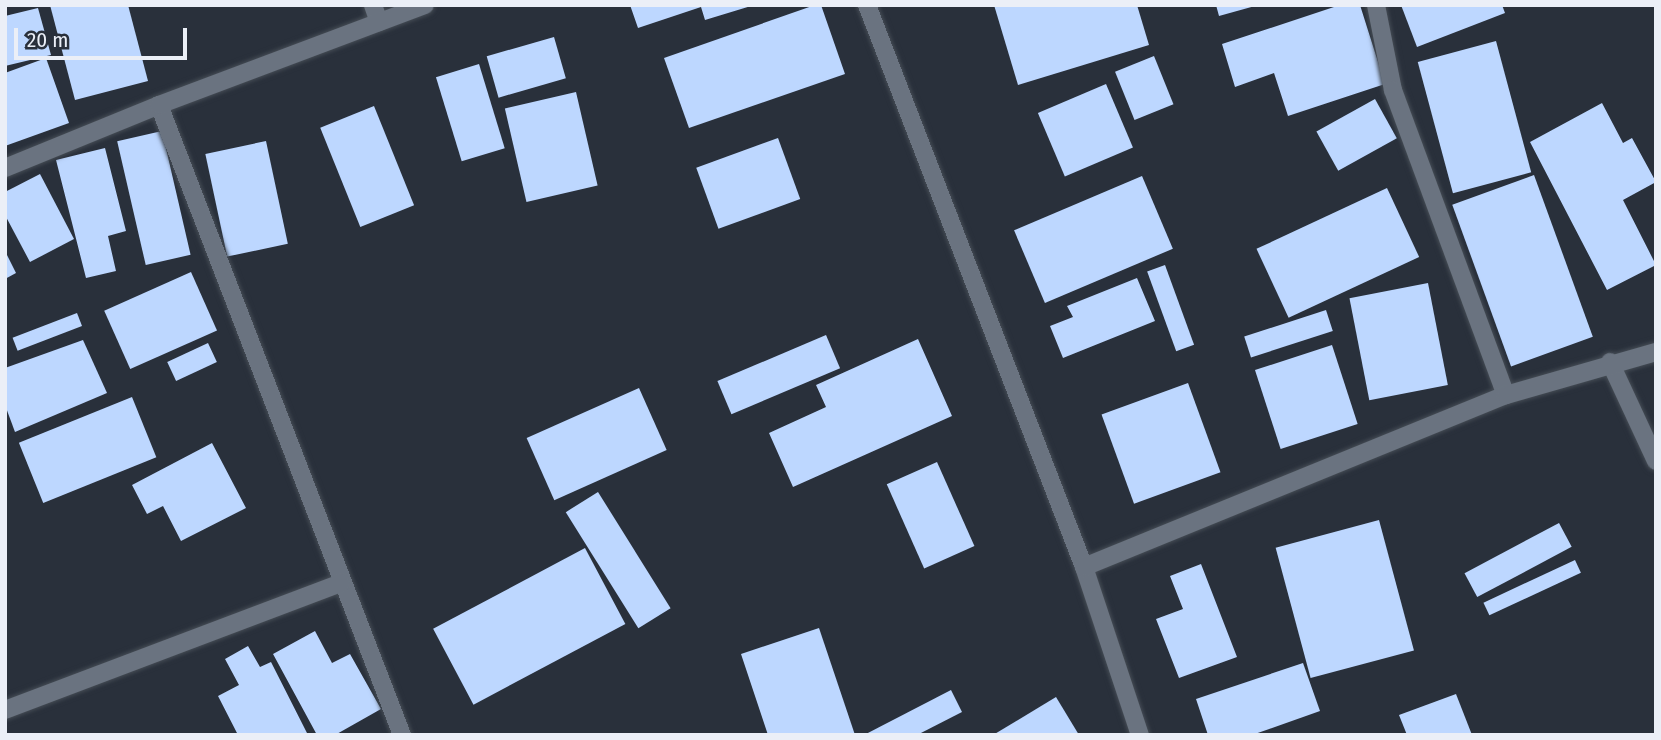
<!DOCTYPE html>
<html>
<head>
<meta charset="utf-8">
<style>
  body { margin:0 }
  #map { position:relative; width:1661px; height:740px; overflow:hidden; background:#29303b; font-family:"Fira Sans Condensed",sans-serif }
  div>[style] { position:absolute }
  .building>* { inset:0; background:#bdd7ff; transform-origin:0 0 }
  .roads { filter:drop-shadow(0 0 2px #454c55) drop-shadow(0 0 2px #454c55) }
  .minor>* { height:18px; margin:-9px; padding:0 9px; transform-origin:9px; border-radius:9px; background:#6a7380 }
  span { translate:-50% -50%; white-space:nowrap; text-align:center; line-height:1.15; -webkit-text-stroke:7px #29303b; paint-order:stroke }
  .frame { position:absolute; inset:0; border:7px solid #ebeff7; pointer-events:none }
  .scale { position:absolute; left:14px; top:28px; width:173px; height:32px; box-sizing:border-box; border:4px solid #ebeff7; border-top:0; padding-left:9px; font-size:21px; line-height:24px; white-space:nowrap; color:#ebeff7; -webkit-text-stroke:5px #29303b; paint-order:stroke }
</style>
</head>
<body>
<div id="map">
  <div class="building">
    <i style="clip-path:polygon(50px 5px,128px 5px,148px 81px,75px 100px)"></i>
    <i style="clip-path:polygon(630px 5px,751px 5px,751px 6px,705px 20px,701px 7px,638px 28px)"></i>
    <i style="clip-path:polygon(815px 5px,821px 5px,845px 74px,689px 128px,664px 58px)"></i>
    <i style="clip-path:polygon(994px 5px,1137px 5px,1149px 45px,1018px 85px)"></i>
    <i style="clip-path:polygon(1216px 5px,1255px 5px,1255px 6px,1219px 16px)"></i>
    <i style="clip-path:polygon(1340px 5px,1360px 5px,1385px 84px,1288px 116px,1274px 73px,1235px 87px,1222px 44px)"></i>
    <i style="clip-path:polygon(1401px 5px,1502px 5px,1505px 13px,1417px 47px)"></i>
    <i style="clip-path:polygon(38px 8px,51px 55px,5px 66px,5px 16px)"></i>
    <i style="left:554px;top:37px;width:43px;height:70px;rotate:74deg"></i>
    <i style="left:1496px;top:41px;width:136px;height:81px;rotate:75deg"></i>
    <i style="left:1154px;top:56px;width:52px;height:42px;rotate:68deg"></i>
    <i style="clip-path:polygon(46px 58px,69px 123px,5px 146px,5px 73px)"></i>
    <i style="left:479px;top:64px;width:88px;height:45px;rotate:73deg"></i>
    <i style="left:1106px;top:84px;width:69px;height:74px;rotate:67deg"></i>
    <i style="left:576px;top:92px;width:96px;height:73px;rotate:77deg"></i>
    <i style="left:1375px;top:99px;width:45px;height:67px;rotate:61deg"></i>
    <i style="clip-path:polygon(1602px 103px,1623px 143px,1632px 138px,1656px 182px,1623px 200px,1656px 265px,1607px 290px,1530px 142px)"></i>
    <i style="left:374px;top:106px;width:107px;height:58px;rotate:68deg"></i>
    <i style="left:162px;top:131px;width:127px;height:46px;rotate:77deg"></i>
    <i style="left:778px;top:138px;width:65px;height:87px;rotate:70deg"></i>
    <i style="left:266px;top:141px;width:105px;height:62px;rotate:78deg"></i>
    <i style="clip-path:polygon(105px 148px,126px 231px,108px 236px,116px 271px,86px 278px,56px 160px)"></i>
    <i style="clip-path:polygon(40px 174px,74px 239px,30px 262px,5px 215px,5px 192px)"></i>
    <i style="left:1534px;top:175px;width:172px;height:87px;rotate:70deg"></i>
    <i style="left:1142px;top:176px;width:79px;height:139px;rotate:67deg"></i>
    <i style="left:1387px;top:188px;width:76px;height:144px;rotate:65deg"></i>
    <i style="clip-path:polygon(5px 251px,16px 273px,5px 279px)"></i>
    <i style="left:1165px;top:265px;width:85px;height:19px;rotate:70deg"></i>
    <i style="left:191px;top:272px;width:64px;height:95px;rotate:66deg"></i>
    <i style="clip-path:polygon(1137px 278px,1155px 321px,1063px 358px,1050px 326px,1073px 317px,1067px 306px)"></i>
    <i style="left:1428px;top:283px;width:104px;height:80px;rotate:79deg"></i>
    <i style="left:1326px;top:310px;width:22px;height:86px;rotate:72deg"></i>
    <i style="left:77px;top:313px;width:14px;height:69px;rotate:69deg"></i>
    <i style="left:826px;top:335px;width:36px;height:118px;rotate:67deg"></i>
    <i style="clip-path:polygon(918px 339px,952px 416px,793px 487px,769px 433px,826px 407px,816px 385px)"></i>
    <i style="clip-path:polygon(83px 340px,107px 393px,15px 432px,5px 405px,5px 368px)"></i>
    <i style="left:208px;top:343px;width:21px;height:45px;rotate:65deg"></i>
    <i style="left:1332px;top:345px;width:83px;height:81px;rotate:72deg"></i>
    <i style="left:1188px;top:383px;width:95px;height:92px;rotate:70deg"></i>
    <i style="left:639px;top:388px;width:68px;height:123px;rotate:66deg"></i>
    <i style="left:132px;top:397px;width:65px;height:122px;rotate:68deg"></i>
    <i style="clip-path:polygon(212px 443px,246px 508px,181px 541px,163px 506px,147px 514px,132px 485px)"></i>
    <i style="left:937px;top:462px;width:92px;height:55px;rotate:66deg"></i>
    <i style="left:598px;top:492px;width:137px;height:38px;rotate:58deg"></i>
    <i style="left:1379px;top:520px;width:135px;height:107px;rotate:75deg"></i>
    <i style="left:1559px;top:523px;width:27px;height:107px;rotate:62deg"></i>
    <i style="left:585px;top:548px;width:86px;height:172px;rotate:62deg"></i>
    <i style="left:1575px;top:560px;width:14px;height:101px;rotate:65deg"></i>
    <i style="clip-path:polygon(1201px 564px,1237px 657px,1179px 678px,1156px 619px,1183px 609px,1170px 576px)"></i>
    <i style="clip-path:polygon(819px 628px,855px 735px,768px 735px,741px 654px)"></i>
    <i style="clip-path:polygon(315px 631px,332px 663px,350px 654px,381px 709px,335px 735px,317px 735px,273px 654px)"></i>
    <i style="clip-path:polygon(248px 646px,260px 667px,271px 662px,308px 735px,238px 735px,218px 696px,239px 685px,225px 659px)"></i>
    <i style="clip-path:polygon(1303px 663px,1320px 711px,1252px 735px,1208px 735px,1196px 699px)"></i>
    <i style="clip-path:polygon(951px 690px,962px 712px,917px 735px,864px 735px)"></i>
    <i style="clip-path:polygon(1456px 694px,1472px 735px,1407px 735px,1399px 715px)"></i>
    <i style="clip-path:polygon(1056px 697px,1079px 735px,993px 735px)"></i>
  </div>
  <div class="roads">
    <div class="minor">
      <i style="left:373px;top:5px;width:18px;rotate:71deg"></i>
      <i style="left:867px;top:5px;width:602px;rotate:68.89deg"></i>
      <i style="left:1084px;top:567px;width:177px;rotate:71.6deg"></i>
      <i style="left:1376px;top:5px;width:87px;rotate:78.7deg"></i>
      <i style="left:1393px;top:90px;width:325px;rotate:69.7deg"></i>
      <i style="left:159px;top:105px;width:675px;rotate:68.91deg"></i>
      <i style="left:5px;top:168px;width:166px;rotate:-22.2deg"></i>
      <i style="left:159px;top:105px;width:284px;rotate:-20.6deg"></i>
      <i style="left:1610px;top:362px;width:109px;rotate:65.1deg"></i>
      <i style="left:1084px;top:567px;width:456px;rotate:-22.2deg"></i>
      <i style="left:1506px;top:395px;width:156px;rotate:-16deg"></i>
      <i style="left:5px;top:710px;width:359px;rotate:-20.7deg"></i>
    </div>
  </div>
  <div class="frame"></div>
  <div class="scale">20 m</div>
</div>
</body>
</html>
